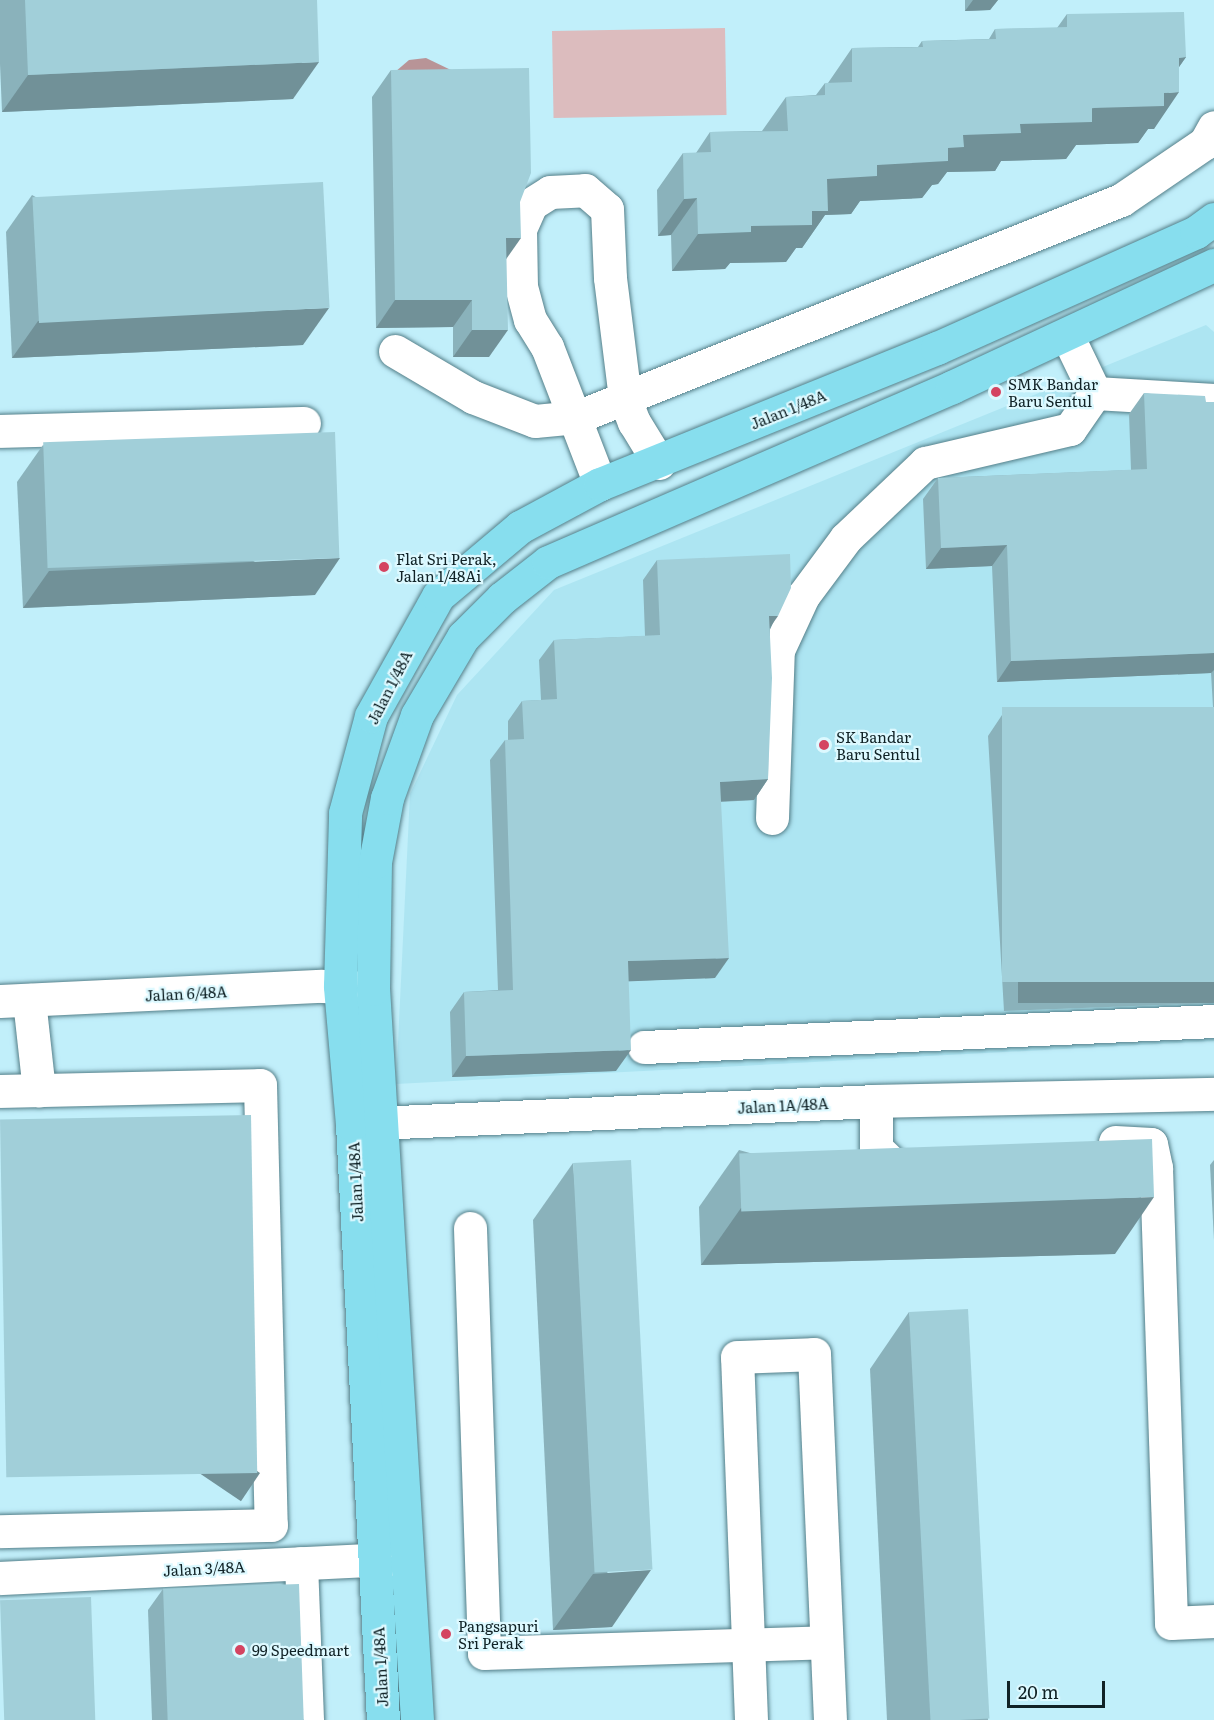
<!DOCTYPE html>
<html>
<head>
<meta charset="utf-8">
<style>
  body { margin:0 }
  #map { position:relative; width:1214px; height:1720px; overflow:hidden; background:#c1effa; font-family:Literata,serif }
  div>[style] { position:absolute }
  .built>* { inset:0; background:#ade5f2 }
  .green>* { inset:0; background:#dcbcbe; transform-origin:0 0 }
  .water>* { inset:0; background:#b89497 }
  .roads { filter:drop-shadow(0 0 2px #547f89) drop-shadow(0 0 2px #547f89) }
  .minor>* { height:33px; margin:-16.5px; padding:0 16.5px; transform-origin:16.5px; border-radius:16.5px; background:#fff }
  .major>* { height:33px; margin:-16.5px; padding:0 16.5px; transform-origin:16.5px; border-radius:16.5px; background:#87deee }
  .wall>* { inset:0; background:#8ab2bb }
  .shaded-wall>* { inset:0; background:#719198; transform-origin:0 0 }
  .building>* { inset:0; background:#a1cfd9; transform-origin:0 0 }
  .dots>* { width:16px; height:16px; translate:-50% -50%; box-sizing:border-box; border:3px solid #ddf9ff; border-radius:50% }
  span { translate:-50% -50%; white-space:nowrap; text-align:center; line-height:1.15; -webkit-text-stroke:4.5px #ddf9ff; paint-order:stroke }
  .poi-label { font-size:15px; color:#102226 }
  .left { translate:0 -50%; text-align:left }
  .street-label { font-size:15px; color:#102226 }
  .scale { position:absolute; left:1007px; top:1681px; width:98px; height:27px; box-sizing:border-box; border:3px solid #102226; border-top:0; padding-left:8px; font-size:18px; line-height:21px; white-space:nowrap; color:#102226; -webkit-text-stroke:4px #ddf9ff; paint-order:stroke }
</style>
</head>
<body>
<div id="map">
  <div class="built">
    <i style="clip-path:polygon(1206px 325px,1214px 332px,1214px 1041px,396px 1084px,410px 794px,457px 695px,554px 590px)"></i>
  </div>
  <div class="green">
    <i style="left:725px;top:28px;width:87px;height:173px;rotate:89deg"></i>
  </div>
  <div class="water">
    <i style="clip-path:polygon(426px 58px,453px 71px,395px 72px,409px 60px)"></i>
  </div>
  <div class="roads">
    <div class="minor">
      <i style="left:1067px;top:335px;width:64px;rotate:64.2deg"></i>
      <i style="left:1095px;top:393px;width:119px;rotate:3.4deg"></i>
      <i style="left:395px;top:351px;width:91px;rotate:30.5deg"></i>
      <i style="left:473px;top:397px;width:66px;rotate:21.2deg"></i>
      <i style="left:535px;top:421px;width:42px;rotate:-5.4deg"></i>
      <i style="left:577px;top:417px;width:586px;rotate:-21.75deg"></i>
      <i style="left:1121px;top:200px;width:102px;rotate:-34.2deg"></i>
      <i style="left:1205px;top:143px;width:18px;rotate:-61deg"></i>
      <i style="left:0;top:431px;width:304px;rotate:-1.5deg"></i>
      <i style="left:600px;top:484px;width:147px;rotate:-111.1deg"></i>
      <i style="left:547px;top:347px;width:32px;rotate:-122deg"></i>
      <i style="left:530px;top:320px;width:34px;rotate:-105deg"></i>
      <i style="left:521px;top:287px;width:58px;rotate:-91deg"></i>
      <i style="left:520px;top:229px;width:27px;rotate:-66deg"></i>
      <i style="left:531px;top:204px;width:22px;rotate:-32deg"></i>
      <i style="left:550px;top:192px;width:35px;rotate:-3deg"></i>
      <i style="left:585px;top:190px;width:29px;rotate:41deg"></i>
      <i style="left:607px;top:209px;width:69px;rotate:87.5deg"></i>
      <i style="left:610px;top:278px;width:122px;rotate:82.9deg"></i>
      <i style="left:625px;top:399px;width:25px;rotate:69deg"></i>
      <i style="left:634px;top:422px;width:48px;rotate:58.6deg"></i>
      <i style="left:772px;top:818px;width:168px;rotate:-88deg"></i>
      <i style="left:778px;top:650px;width:60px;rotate:-65.2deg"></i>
      <i style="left:803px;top:596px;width:72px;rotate:-53.4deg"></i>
      <i style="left:846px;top:538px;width:109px;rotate:-43.5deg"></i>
      <i style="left:925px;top:463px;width:149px;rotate:-13.2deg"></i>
      <i style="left:1070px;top:429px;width:44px;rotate:-55.2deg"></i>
      <i style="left:29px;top:1000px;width:91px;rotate:83.7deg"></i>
      <i style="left:0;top:1001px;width:322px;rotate:-2.7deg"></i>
      <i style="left:322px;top:986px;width:46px;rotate:2.5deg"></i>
      <i style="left:644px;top:1047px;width:571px;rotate:-2.61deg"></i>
      <i style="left:0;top:1091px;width:260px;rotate:-1.3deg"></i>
      <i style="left:260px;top:1085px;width:440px;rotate:88.6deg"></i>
      <i style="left:271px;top:1525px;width:271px;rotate:178.7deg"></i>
      <i style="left:876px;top:1101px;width:47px;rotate:90deg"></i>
      <i style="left:876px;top:1148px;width:29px;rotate:44deg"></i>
      <i style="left:897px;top:1168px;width:15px;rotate:8deg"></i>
      <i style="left:352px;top:1124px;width:525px;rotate:-2.51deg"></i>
      <i style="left:876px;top:1101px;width:338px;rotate:-1.2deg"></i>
      <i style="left:1115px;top:1142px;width:36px;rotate:3deg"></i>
      <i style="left:1151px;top:1144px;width:25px;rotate:78deg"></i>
      <i style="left:1156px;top:1168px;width:455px;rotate:88.1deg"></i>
      <i style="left:1171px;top:1623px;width:43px;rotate:-2.7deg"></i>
      <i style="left:470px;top:1228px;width:425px;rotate:88.1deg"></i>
      <i style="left:484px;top:1653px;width:341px;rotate:-1.8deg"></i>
      <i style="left:301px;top:1563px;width:157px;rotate:87.8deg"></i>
      <i style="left:0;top:1578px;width:403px;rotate:-2.8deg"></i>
      <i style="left:751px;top:1720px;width:363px;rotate:-92.2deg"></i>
      <i style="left:737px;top:1357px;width:77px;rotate:-2.2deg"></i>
      <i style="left:814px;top:1354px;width:366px;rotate:87.5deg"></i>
    </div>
    <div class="major">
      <i style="left:383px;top:1720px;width:597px;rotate:-92.98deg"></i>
      <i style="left:352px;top:1124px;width:139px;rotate:-95deg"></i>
      <i style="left:340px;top:986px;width:173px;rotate:-88.3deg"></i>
      <i style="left:345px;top:813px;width:100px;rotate:-75deg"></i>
      <i style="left:371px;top:716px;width:137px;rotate:-60.8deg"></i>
      <i style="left:438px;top:596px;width:107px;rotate:-40.1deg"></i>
      <i style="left:520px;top:527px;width:91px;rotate:-28.3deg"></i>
      <i style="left:600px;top:484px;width:363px;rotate:-22deg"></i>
      <i style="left:937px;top:348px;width:284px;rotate:-24.1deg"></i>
      <i style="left:1196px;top:232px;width:22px;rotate:-36deg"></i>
      <i style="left:417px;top:1720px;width:732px;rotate:-93.44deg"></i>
      <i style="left:373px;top:989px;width:127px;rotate:-89.1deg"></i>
      <i style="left:375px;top:862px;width:65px;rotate:-79.4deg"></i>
      <i style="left:387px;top:798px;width:88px;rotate:-70.1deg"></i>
      <i style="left:417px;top:715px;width:91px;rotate:-59.5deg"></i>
      <i style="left:463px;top:637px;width:55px;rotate:-45deg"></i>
      <i style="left:502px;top:598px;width:58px;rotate:-38deg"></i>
      <i style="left:548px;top:562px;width:440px;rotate:-23.4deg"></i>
      <i style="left:952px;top:387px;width:289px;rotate:-25deg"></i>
    </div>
  </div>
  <div class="wall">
    <i style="clip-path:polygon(0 0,317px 0,293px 99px,2px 112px,0 64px)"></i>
    <i style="clip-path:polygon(965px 0,998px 0,990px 10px,965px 11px)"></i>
    <i style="clip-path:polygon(1067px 14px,1186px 57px,1179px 67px,1154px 129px,1148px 129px,1138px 143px,1076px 145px,1066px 159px,1001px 161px,995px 171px,947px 172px,938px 184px,932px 185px,922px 198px,860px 201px,851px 214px,825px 215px,802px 248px,796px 248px,786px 262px,730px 263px,725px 269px,672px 271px,671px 235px,658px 236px,657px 190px,683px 153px,696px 153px,710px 132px,762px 131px,786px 97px,816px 95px,825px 83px,828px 83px,852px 48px,918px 47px,922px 41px,989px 39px,995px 29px,1057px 28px)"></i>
    <i style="clip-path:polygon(391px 70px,520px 202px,506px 258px,489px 357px,453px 357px,453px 327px,376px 328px,372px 97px)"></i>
    <i style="clip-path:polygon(32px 195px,303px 345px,12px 358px,6px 232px)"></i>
    <i style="clip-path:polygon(1144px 393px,1206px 402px,1214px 402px,1214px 1003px,1004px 1011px,988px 736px,1002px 715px,1213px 707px,1211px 673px,997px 682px,992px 566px,926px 569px,923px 499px,938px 478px,1131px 470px,1129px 414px)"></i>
    <i style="clip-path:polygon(43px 445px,315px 595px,23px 608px,17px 482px)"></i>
    <i style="clip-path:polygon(657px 560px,770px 628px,768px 779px,754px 800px,721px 802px,715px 978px,628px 981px,616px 1071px,452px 1077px,450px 1012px,464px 992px,498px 990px,490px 760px,505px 740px,508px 740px,508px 721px,522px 701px,541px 700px,539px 660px,554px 640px,645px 636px,643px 580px)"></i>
    <i style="clip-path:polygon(739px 1150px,1115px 1254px,701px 1265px,699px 1207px)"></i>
    <i style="clip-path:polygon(1214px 1160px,1214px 1240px,1210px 1165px)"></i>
    <i style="clip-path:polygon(573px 1163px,612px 1627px,553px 1630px,533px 1220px)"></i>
    <i style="clip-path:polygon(909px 1312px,988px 1719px,988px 1720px,887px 1720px,870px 1369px)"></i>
    <i style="clip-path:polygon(163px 1589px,304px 1720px,152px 1720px,148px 1610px)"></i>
  </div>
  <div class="shaded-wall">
    <i style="clip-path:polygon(973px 0,998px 0,990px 10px,965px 11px)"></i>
    <i style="clip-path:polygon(1186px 57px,1160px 94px,1179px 58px)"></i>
    <i style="clip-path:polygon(319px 62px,293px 99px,2px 112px,28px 75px)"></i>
    <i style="clip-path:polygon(1179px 92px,1154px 129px,1148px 129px,1138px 143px,1076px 145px,1066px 159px,1001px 161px,995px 171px,947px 172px,938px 184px,932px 185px,922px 198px,860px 201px,851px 214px,825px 215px,802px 248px,796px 248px,786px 262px,730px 263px,725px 269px,672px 271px,698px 234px,751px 226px,827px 179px,877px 165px,948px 148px,963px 135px,1020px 124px,1164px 93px)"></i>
    <i style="clip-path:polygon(697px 198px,671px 235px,658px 236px,684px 199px)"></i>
    <i style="clip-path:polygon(506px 238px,521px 238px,502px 265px)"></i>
    <i style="clip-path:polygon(395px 300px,472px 300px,453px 327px,376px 328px)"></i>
    <i style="clip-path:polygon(329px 308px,303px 345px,12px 358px,38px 321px)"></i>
    <i style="clip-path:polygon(472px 330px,508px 330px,489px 357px,453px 357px)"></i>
    <i style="clip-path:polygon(1007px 545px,992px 566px,926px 569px,941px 548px)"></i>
    <i style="clip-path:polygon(340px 558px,315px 595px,23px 608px,49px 571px)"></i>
    <i style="clip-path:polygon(769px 616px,778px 616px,764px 636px)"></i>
    <i style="clip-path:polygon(1214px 653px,1214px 670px,1211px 673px,997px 682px,1011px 661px)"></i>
    <i style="clip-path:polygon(768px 779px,754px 800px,706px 802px,720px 782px)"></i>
    <i style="clip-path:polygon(729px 958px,715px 978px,613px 982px,628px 961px)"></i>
    <i style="left:1214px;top:982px;width:21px;height:196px;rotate:90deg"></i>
    <i style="clip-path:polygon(631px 1050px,616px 1071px,452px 1077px,466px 1056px)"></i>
    <i style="clip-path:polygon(1154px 1197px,1115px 1254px,701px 1265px,741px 1208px)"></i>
    <i style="left:260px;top:1473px;width:34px;height:260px;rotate:124deg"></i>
    <i style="clip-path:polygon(651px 1570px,612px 1627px,553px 1630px,593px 1574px)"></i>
  </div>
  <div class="building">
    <i style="clip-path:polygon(25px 0,317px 0,319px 62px,28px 75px)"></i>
    <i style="clip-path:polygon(1184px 12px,1186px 57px,1179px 58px,1179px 92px,1164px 93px,1164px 106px,1092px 108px,1092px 122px,1020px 124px,1021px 133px,963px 135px,964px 147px,948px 148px,948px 161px,877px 165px,877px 176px,827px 179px,828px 211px,812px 211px,812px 225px,751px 226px,751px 232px,698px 234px,697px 198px,684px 199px,683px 153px,711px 152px,710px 132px,788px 131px,786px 97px,825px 95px,825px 83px,852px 82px,852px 48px,923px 47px,922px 41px,996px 39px,995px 29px,1067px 27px,1067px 14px)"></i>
    <i style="clip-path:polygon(529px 68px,531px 173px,520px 202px,521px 238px,506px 238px,508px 330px,472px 330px,472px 300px,395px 300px,391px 70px)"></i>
    <i style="left:323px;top:182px;width:126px;height:291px;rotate:87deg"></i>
    <i style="clip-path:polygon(1144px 393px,1205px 396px,1206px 402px,1214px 402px,1214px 653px,1011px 661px,1007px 545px,941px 548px,938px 478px,1147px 469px)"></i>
    <i style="left:335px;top:432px;width:126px;height:292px;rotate:88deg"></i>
    <i style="clip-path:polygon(790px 554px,791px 588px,778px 616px,769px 616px,772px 678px,768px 779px,720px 782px,729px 958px,628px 961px,631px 1050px,466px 1056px,464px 992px,513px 990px,505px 740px,524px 739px,522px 701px,557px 699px,554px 640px,660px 635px,657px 560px)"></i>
    <i style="left:1214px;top:707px;width:275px;height:212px;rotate:90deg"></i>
    <i style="left:251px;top:1115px;width:358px;height:251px;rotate:89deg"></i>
    <i style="left:1152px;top:1139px;width:58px;height:413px;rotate:88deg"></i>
    <i style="left:631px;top:1160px;width:410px;height:58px;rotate:87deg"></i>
    <i style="left:968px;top:1309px;width:410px;height:59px;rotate:87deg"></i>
    <i style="left:299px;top:1584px;width:136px;height:136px;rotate:88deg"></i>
    <i style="left:91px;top:1597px;width:123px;height:91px;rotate:88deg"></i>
  </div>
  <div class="dots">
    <i style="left:996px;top:392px;background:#d44461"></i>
    <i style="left:384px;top:567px;background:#d44461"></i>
    <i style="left:824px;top:745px;background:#d44461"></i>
    <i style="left:446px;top:1634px;background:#d44461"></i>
    <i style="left:240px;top:1650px;background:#d44461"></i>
  </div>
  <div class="poi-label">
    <span class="left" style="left:1008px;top:392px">SMK Bandar<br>Baru Sentul</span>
    <span class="left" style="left:396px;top:567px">Flat Sri Perak,<br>Jalan 1/48Ai</span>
    <span class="left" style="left:836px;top:745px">SK Bandar<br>Baru Sentul</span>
    <span class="left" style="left:458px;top:1634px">Pangsapuri<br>Sri Perak</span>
    <span class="left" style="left:252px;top:1650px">99 Speedmart</span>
  </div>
  <div class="street-label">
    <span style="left:788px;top:409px;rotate:-22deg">Jalan 1/48A</span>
    <span style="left:389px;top:687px;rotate:-63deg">Jalan 1/48A</span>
    <span style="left:186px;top:993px;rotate:-3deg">Jalan 6/48A</span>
    <span style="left:783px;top:1105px;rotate:-3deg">Jalan 1A/48A</span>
    <span style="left:355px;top:1182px;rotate:-93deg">Jalan 1/48A</span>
    <span style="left:204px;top:1568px;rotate:-3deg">Jalan 3/48A</span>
    <span style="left:380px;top:1667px;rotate:-93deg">Jalan 1/48A</span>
  </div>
  <div class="scale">20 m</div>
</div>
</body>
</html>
